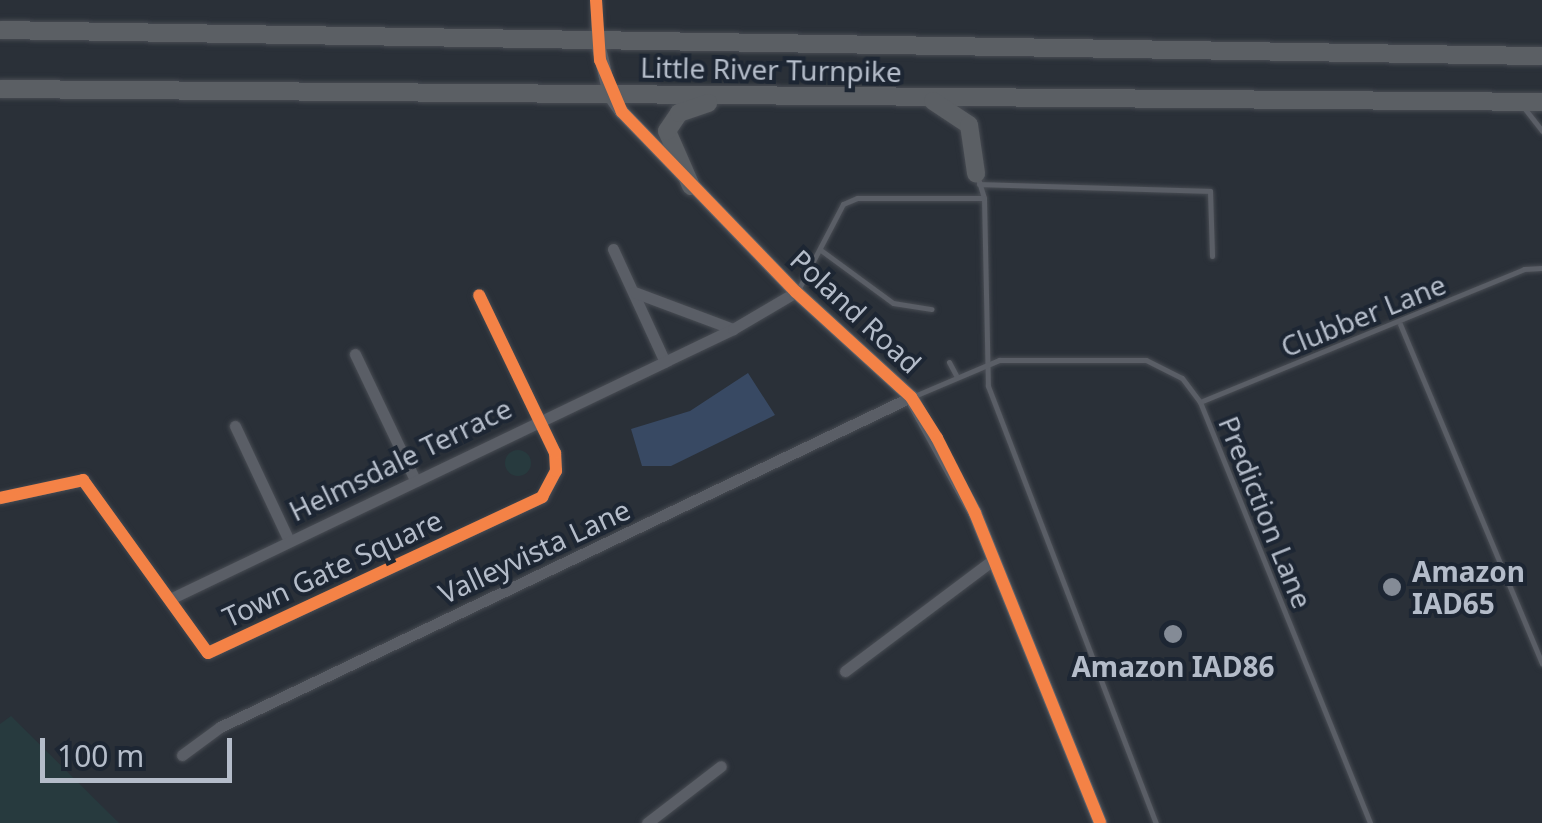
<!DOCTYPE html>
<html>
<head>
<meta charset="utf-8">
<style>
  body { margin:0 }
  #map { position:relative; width:1542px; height:823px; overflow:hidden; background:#2a3038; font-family:"Noto Sans",sans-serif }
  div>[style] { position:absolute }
  .green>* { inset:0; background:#273a3e }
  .round { border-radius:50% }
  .water>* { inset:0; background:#384963 }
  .roads { filter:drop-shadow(0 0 2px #484c53) drop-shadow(0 0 2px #484c53) }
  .service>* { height:5px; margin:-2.5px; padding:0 2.5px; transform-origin:2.5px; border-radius:2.5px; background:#5a5e66 }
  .minor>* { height:11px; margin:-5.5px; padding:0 5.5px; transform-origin:5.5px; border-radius:5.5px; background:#5a5e66 }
  .tertiary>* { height:14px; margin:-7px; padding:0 7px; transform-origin:7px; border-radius:7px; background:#5a5e66 }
  .trunk>* { height:18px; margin:-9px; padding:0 9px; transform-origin:9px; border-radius:9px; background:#5b5f64 }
  .cycleway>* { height:12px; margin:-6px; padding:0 6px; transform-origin:6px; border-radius:6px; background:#f48246 }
  .dots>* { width:28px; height:28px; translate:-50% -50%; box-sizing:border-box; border:5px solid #1d2633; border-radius:50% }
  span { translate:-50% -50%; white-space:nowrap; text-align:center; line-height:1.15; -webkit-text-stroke:8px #1d2633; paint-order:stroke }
  .street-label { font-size:28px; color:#b4bcc9 }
  .poi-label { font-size:28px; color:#b4bcc9; font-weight:700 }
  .left { translate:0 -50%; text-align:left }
  .scale { position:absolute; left:40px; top:738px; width:192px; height:45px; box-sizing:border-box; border:5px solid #b4bcc9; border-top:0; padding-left:12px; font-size:30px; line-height:35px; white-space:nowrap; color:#b4bcc9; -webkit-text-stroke:8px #1d2633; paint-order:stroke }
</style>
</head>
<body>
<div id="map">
  <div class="green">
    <i class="round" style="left:505px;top:450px;width:26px;height:26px"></i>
    <i style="clip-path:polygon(11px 716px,119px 823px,0 823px,0 724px)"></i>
  </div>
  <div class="water">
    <i style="clip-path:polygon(748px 373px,775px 415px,671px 466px,642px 466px,631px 429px,690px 411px)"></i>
  </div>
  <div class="roads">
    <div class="service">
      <i style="left:1525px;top:109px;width:28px;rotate:52deg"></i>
      <i style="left:977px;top:175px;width:24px;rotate:73deg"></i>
      <i style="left:984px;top:198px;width:188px;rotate:88.8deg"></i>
      <i style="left:988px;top:386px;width:468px;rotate:69deg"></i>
      <i style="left:979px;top:184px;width:231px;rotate:1.7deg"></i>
      <i style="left:1210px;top:191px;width:65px;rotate:88.2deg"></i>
      <i style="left:822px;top:251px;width:88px;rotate:36.2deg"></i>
      <i style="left:893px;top:303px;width:39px;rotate:9deg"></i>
      <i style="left:798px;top:290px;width:97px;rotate:-62.4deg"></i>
      <i style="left:843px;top:204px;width:15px;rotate:-23deg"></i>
      <i style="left:857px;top:198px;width:126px"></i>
      <i style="left:1400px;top:324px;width:368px;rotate:67.3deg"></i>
      <i style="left:949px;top:362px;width:17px;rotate:62deg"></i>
      <i style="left:912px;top:397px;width:95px;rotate:-23deg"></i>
      <i style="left:999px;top:360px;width:147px"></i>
      <i style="left:1146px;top:360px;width:40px;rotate:26.6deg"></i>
      <i style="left:1182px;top:378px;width:30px;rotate:53deg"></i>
      <i style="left:1200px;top:402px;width:454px;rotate:68deg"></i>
      <i style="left:1200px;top:402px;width:350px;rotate:-22.3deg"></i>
      <i style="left:1524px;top:269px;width:18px;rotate:-3deg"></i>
    </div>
    <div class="minor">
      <i style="left:596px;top:0;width:39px;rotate:89deg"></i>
      <i style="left:613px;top:249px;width:124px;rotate:65.3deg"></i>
      <i style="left:634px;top:292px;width:106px;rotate:20.5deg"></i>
      <i style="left:355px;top:354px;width:140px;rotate:64.5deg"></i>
      <i style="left:235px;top:426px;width:127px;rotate:64.8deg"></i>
      <i style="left:0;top:498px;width:85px;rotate:-12.2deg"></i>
      <i style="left:83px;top:480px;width:213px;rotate:54.2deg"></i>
      <i style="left:208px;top:653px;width:369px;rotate:-25deg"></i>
      <i style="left:542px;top:497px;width:30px;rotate:-62deg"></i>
      <i style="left:556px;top:471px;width:18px;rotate:-93deg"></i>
      <i style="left:555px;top:453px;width:175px;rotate:-115.7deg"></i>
      <i style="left:170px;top:599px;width:624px;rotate:-25.62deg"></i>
      <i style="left:733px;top:329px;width:73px;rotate:-30.4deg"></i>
      <i style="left:845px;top:671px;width:186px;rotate:-36.9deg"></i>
      <i style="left:182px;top:755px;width:47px;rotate:-36.4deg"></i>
      <i style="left:220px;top:727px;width:766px;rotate:-25.53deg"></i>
      <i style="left:647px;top:823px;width:93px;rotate:-37.6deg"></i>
    </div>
    <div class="tertiary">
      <i style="left:597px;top:39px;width:57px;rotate:76.9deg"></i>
      <i style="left:610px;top:95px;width:21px;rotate:55deg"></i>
      <i style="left:622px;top:112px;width:250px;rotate:46deg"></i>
      <i style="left:796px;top:292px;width:156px;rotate:42.4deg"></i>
      <i style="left:911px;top:397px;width:132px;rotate:61.1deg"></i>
      <i style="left:975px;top:513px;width:334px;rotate:68deg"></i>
    </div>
    <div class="trunk">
      <i style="left:0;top:30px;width:1542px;rotate:0.97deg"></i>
      <i style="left:0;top:89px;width:1542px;rotate:0.48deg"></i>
      <i style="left:933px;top:101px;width:43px;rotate:33.7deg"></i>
      <i style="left:969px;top:125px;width:49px;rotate:81.7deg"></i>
      <i style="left:691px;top:186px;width:60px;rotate:-113.6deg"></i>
      <i style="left:667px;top:131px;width:22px;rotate:-56deg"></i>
      <i style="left:679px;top:113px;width:31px;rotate:-19deg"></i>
    </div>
  </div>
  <div class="cycleway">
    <i style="left:596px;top:0;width:60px;rotate:86.2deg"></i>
    <i style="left:600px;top:60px;width:56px;rotate:67.1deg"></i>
    <i style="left:622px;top:112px;width:250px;rotate:46deg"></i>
    <i style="left:796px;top:292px;width:156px;rotate:42.4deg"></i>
    <i style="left:911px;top:397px;width:49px;rotate:57.6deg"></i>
    <i style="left:937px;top:438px;width:84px;rotate:63.1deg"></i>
    <i style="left:975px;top:513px;width:334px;rotate:68deg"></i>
    <i style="left:0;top:498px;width:85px;rotate:-12.2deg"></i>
    <i style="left:83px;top:480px;width:213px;rotate:54.2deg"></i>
    <i style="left:208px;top:653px;width:369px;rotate:-25deg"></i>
    <i style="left:542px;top:497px;width:30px;rotate:-62deg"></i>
    <i style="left:556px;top:471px;width:18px;rotate:-93deg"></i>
    <i style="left:555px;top:453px;width:175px;rotate:-115.7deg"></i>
  </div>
  <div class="dots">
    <i style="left:1392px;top:587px;background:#848b96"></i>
    <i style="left:1173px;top:634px;background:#848b96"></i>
  </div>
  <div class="street-label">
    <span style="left:771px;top:69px;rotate:1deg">Little River Turnpike</span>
    <span style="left:856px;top:311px;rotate:43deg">Poland Road</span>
    <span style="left:1363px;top:315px;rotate:-22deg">Clubber Lane</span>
    <span style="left:400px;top:459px;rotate:-26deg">Helmsdale Terrace</span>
    <span style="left:1266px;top:512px;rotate:68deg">Prediction Lane</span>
    <span style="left:534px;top:551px;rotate:-25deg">Valleyvista Lane</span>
    <span style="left:332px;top:568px;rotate:-25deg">Town Gate Square</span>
  </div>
  <div class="poi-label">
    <span class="left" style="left:1412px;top:587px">Amazon<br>IAD65</span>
    <span style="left:1173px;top:666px">Amazon IAD86</span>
  </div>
  <div class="scale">100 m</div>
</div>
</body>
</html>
